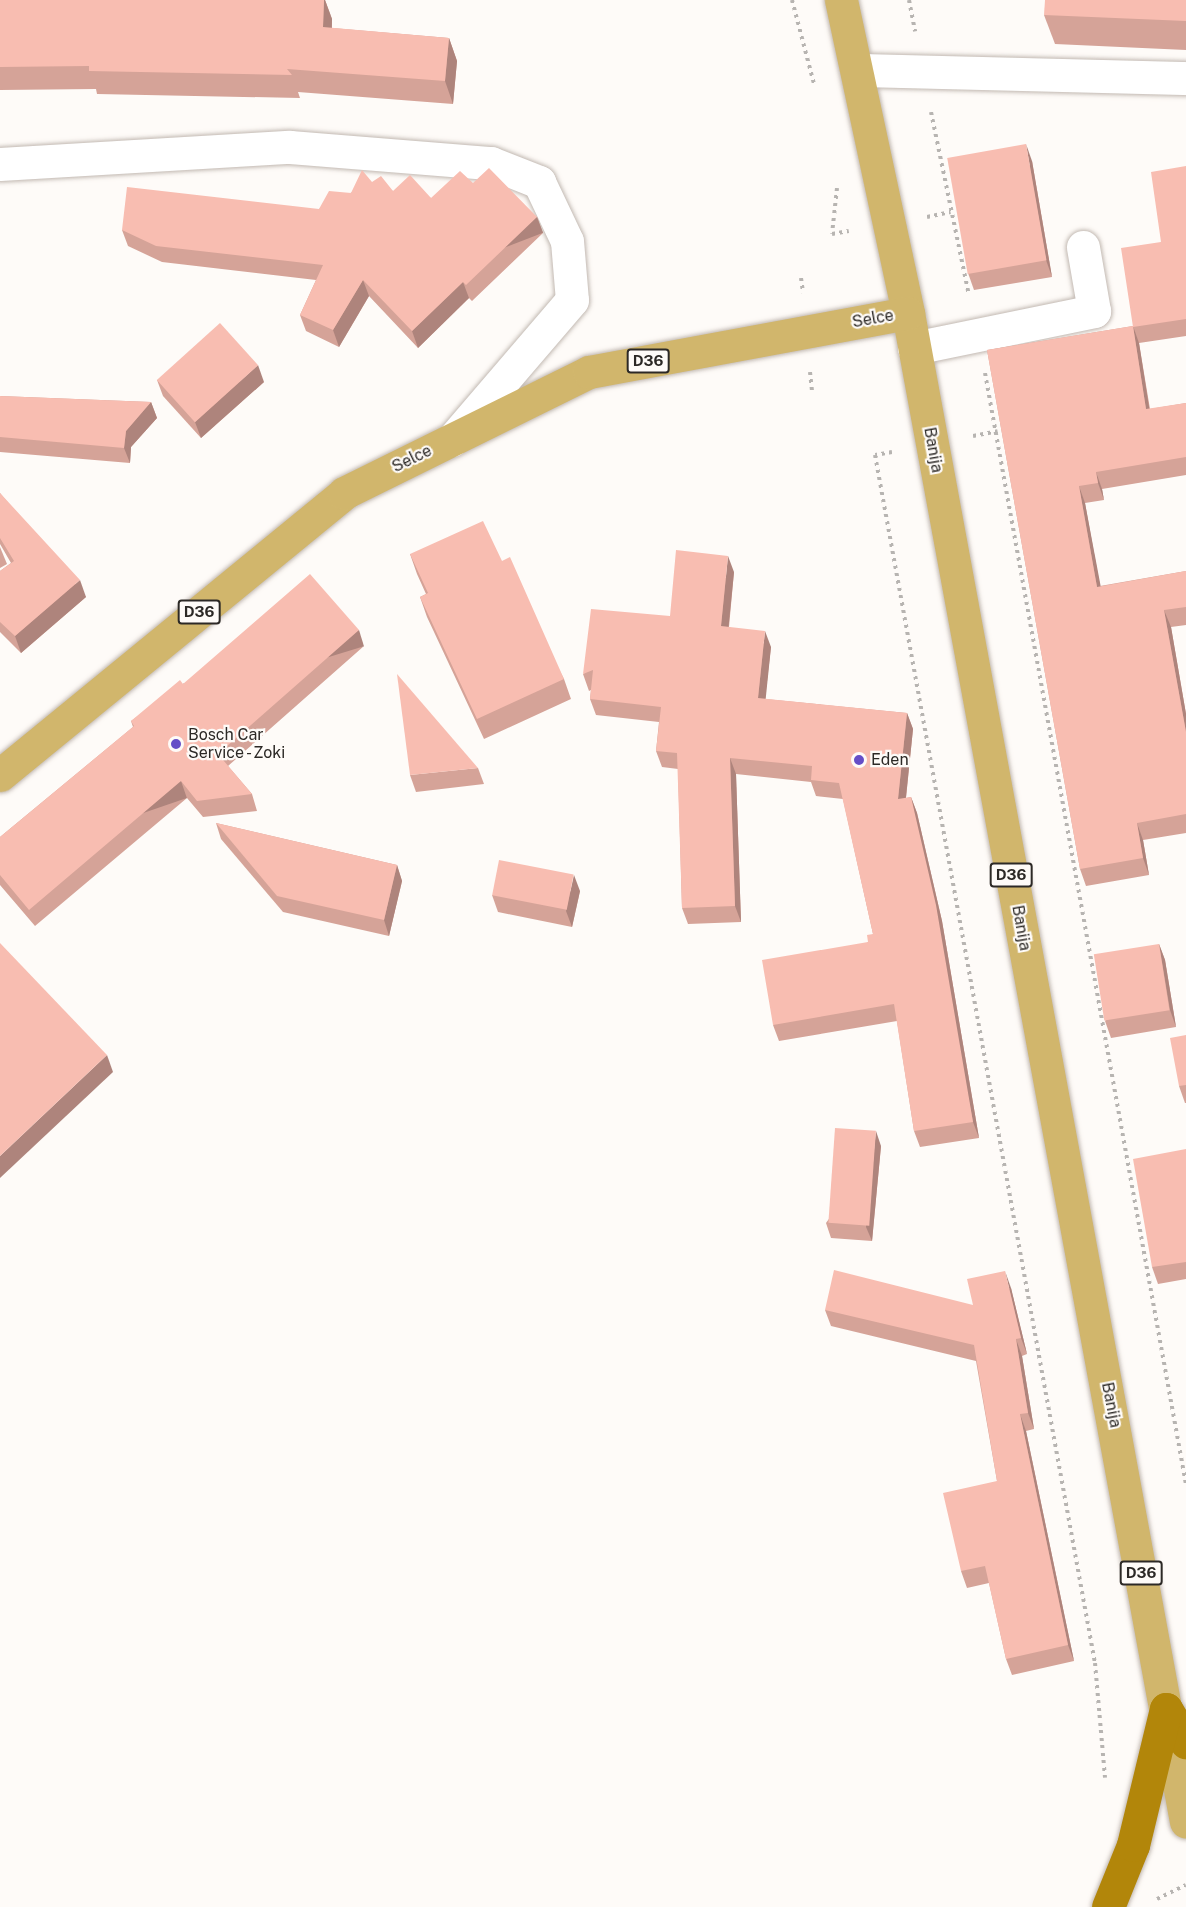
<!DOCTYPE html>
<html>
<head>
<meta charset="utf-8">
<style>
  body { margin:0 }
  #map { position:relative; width:1186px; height:1907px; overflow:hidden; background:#fefbf8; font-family:"Public Sans",sans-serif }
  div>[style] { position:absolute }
  .path>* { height:4px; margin-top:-2px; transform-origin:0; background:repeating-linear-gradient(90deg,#b7b4b1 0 3px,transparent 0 7.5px) }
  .roads { filter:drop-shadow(0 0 2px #c2b9b2) drop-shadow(0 0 2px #c2b9b2) }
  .minor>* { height:33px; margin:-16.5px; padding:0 16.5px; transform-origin:16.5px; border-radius:16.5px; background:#fff }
  .major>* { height:33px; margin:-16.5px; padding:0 16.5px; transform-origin:16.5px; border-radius:16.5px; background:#d1b66c }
  .highway>* { height:33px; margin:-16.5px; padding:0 16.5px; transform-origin:16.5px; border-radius:16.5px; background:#b2860a }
  .wall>* { inset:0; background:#d5a398 }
  .shaded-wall>* { inset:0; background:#ae847c; transform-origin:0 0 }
  .building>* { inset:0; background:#f8bdb1; transform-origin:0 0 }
  .dots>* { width:16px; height:16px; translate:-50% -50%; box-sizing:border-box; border:3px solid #fefbf8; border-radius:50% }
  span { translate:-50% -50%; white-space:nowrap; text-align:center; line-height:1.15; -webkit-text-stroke:4.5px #fefbf8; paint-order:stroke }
  .shield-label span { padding:2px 4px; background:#fefbf8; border:2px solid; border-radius:4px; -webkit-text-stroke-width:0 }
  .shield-label { font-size:15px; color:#2c2926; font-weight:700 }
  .street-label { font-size:16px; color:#2c2926 }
  .poi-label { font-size:16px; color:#2c2926 }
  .left { translate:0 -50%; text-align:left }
</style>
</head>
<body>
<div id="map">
  <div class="path">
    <i style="left:792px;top:0;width:87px;rotate:75.3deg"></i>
    <i style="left:909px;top:0;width:32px;rotate:79deg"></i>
    <i style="left:931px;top:112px;width:187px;rotate:78.3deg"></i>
    <i style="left:837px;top:188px;width:46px;rotate:96.2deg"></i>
    <i style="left:832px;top:234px;width:17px;rotate:-10deg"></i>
    <i style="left:927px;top:217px;width:24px;rotate:-12deg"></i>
    <i style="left:801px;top:278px;width:15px;rotate:82deg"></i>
    <i style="left:810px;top:372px;width:19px;rotate:84deg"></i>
    <i style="left:985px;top:373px;width:1130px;rotate:79.75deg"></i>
    <i style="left:973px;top:436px;width:25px;rotate:-11deg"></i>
    <i style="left:892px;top:452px;width:17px;rotate:170deg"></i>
    <i style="left:875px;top:455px;width:1228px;rotate:79.68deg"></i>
    <i style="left:1095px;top:1663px;width:115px;rotate:85deg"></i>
    <i style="left:1157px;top:1899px;width:32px;rotate:-26deg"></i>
  </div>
  <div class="roads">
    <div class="minor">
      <i style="left:858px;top:70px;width:328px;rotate:1.4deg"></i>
      <i style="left:0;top:164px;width:290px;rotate:-3.4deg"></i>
      <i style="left:290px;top:147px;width:202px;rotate:4.6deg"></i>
      <i style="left:491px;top:163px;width:52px;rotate:21.6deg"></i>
      <i style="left:539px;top:182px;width:65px;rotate:64.6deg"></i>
      <i style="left:567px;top:241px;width:59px;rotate:85.2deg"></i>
      <i style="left:572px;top:300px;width:184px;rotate:130.6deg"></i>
      <i style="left:914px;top:348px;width:184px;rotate:-11.6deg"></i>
      <i style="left:1094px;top:311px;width:65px;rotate:-99.8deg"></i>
    </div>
    <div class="major">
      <i style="left:841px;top:0;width:320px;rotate:77.9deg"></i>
      <i style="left:908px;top:313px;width:1534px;rotate:79.56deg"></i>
      <i style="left:0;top:775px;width:445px;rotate:-39.3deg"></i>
      <i style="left:344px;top:493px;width:273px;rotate:-26.3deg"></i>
      <i style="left:589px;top:372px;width:324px;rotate:-10.5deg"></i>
    </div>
    <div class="highway">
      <i style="left:1166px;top:1709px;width:39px;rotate:59deg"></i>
      <i style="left:1108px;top:1907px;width:67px;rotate:-68deg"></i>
      <i style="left:1133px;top:1845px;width:140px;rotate:-76.4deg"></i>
    </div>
  </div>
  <div class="wall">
    <i style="clip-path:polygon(0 0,325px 0,332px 19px,332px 28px,449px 38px,457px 61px,453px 104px,298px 92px,300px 98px,97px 94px,96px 89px,0 90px)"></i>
    <i style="clip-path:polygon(1186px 0,1186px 50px,1055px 44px,1044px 15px)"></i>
    <i style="clip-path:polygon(1032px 161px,1052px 277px,974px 290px,968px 273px)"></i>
    <i style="clip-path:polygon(1186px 166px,1186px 336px,1139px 343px,1150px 409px,1186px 403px,1186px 475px,1102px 489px,1104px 500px,1085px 503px,1100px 586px,1186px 571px,1186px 625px,1171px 627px,1186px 714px,1186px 833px,1143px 840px,1149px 875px,1086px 886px,1080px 869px,987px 350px,1133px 326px)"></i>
    <i style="clip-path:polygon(372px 182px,393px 191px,537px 217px,543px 233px,472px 301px,469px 298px,418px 348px,369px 296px,339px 347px,306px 331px,300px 315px,316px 280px,162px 262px,128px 246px,122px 230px,319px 209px)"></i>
    <i style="clip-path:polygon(157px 380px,264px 382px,201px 438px,163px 396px)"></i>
    <i style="clip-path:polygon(0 396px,151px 402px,157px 418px,131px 447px,130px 463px,0 452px)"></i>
    <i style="clip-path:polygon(0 493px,86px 597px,21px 653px,0 632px,0 571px,11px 563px,0 544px)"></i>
    <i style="clip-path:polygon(0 547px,7px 564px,0 568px)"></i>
    <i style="clip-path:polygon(410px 554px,502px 561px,564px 679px,571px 699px,484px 739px,427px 617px,420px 597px,426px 594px,417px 574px)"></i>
    <i style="clip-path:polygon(734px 572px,729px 627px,771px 647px,765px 699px,907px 713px,913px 729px,906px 798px,911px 797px,917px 813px,942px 921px,979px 1138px,920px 1147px,914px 1131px,897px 1021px,779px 1041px,773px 1025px,868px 942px,873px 934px,843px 799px,816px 796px,811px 782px,736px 774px,741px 922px,688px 924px,682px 908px,678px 769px,662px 767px,656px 751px,659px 722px,596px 715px,590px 699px,591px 690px,589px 691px,583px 674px,670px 616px)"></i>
    <i style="clip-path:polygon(364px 646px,228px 766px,252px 794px,257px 811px,203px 817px,187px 798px,35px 926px,0 885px,0 837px,133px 727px,131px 721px,183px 684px)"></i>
    <i style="clip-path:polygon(478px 768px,484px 784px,416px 792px,410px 775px)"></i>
    <i style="clip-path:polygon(216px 823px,397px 865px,402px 881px,389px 936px,283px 912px,221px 839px)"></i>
    <i style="clip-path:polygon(580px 891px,572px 927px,498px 912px,492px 895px)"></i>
    <i style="clip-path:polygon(1159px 944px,1165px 960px,1176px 1027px,1111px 1038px,1105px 1021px)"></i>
    <i style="clip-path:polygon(1186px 1035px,1186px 1103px,1185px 1103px,1179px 1086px)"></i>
    <i style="clip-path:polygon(881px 1146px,872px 1241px,831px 1238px,826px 1223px)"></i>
    <i style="clip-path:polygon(1186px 1149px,1186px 1279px,1158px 1284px,1152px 1267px)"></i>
    <i style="clip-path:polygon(1011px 1288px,1027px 1354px,1022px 1356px,1034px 1429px,1026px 1431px,1074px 1661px,1012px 1675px,1006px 1659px,989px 1583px,967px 1588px,961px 1571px,997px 1481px,976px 1361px,831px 1326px,825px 1310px,973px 1305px)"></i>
  </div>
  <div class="shaded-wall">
    <i style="clip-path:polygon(324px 0,325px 0,332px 19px,331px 50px,323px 27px)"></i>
    <i style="clip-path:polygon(449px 38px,457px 61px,453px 104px,445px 81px)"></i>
    <i style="clip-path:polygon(1026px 144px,1032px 161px,1052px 277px,1046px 260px)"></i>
    <i style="left:537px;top:217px;width:17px;height:98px;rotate:69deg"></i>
    <i style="clip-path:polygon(363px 280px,369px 296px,339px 347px,333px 330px)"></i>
    <i style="clip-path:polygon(463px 282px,469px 298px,418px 348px,412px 331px)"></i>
    <i style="clip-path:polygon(1133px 326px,1139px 343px,1152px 426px,1146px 409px)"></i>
    <i style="clip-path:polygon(258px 365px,264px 382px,201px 438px,195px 422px)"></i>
    <i style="clip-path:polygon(151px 402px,157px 418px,131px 447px,130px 463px,124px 448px,126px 431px)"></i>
    <i style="clip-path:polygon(1096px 472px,1102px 489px,1104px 500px,1098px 483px)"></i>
    <i style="clip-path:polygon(1079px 486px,1085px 503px,1104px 604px,1097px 587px)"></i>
    <i style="clip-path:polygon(728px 556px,734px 572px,727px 642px,721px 626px)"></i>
    <i style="clip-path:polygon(80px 580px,86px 597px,21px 653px,15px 636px)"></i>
    <i style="clip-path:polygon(1164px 610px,1171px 627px,1186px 714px,1186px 732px)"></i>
    <i style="left:359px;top:630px;width:17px;height:188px;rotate:73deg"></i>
    <i style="clip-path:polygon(765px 631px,771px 647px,764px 715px,758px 698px)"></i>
    <i style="clip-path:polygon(907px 713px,913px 729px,904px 816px,898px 799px)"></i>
    <i style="clip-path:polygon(730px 758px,736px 774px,741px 922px,735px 906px)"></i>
    <i style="left:181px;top:781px;width:18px;height:199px;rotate:71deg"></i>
    <i style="clip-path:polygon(911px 797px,917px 813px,942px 921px,979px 1138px,973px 1122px)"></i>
    <i style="clip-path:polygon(1137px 823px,1143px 840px,1149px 875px,1143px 858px)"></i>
    <i style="clip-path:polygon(397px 865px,402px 881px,389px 936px,384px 920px)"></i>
    <i style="clip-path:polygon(574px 875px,580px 891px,572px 927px,566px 911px)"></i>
    <i style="clip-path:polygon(1159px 944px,1165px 960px,1176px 1027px,1170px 1010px)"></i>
    <i style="clip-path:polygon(107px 1055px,113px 1072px,0 1178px,0 1156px)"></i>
    <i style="clip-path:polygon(876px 1131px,881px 1146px,872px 1241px,866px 1227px)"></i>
    <i style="clip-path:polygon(1005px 1271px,1011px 1288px,1027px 1354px,1021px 1338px)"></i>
    <i style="clip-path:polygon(1016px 1339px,1022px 1356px,1034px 1429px,1028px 1413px)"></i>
    <i style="clip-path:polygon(1020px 1414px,1026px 1431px,1074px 1661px,1068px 1645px)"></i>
  </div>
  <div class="building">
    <i style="clip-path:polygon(0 0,324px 0,323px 27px,449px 38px,445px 81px,287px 69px,292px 75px,89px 71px,89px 66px,0 67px)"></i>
    <i style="clip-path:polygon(1045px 0,1186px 0,1186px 21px,1044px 15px)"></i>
    <i style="left:1026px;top:144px;width:118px;height:80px;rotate:80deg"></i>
    <i style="clip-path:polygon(1186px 166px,1186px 319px,1133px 327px,1121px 248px,1161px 242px,1151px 172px)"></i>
    <i style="clip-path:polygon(489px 168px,537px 217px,466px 285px,463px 282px,412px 331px,363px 280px,333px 330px,300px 315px,323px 265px,156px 246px,122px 230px,127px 187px,319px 209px,329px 191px,351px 193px,362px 170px,372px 182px,381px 176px,393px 191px,410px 175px,431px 198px,460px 171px,473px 183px)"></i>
    <i style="left:220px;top:323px;width:57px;height:85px;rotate:48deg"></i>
    <i style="clip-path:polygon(1133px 326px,1146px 409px,1186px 403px,1186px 457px,1096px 472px,1098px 483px,1079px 486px,1097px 587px,1186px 571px,1186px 607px,1164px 610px,1186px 732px,1186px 814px,1137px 823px,1143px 858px,1080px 869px,987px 350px)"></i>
    <i style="clip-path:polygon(0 396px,151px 402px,126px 431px,124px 448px,0 437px)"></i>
    <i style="clip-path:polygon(0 493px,80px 580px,15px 636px,0 622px,0 571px,14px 561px,0 538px)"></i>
    <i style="clip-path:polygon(483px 521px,502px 561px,510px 557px,564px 679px,477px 719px,420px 597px,428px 593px,410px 554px)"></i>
    <i style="clip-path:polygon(676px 550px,728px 556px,721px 626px,765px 631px,758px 698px,907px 713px,898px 799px,911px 797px,936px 905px,973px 1122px,914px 1131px,894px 1004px,773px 1025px,762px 960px,868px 942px,867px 935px,873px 934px,839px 783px,811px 780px,812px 766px,730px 758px,735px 906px,682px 908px,677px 753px,656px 751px,661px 707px,590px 699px,593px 670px,583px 674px,591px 609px,670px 616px)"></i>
    <i style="clip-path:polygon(310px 574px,359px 630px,218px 754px,252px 794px,197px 801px,181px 781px,29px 910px,0 875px,0 837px,134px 726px,131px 721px,180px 680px,183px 684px)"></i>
    <i style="clip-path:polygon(397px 674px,478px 768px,410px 775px)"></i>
    <i style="clip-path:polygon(216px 823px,397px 865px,384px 920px,277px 896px)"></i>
    <i style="left:499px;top:860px;width:76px;height:36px;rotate:11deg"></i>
    <i style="clip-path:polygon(0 943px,107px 1055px,0 1156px)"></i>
    <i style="left:1159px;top:944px;width:67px;height:66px;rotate:81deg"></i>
    <i style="clip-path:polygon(1186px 1035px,1186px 1085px,1179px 1086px,1170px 1038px)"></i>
    <i style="left:835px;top:1128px;width:41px;height:95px;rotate:4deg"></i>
    <i style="clip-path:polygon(1186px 1149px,1186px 1262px,1152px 1267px,1133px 1159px)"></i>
    <i style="clip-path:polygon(834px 1270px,973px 1305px,967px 1279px,1005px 1271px,1021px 1338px,1016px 1339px,1028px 1413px,1020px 1414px,1068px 1645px,1006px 1659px,985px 1566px,961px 1571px,943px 1493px,997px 1481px,974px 1345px,825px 1310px)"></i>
  </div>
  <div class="dots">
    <i style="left:176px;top:744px;background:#664ec7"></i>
    <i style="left:859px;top:760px;background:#664ec7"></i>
  </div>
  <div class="shield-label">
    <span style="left:648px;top:361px">D36</span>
    <span style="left:199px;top:612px">D36</span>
    <span style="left:1011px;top:875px">D36</span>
    <span style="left:1141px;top:1573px">D36</span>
  </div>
  <div class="street-label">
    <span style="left:873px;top:319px;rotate:-10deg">Selce</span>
    <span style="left:933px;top:450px;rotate:80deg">Banija</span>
    <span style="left:412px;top:459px;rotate:-26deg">Selce</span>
    <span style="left:1021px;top:928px;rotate:80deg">Banija</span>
    <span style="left:1111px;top:1405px;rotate:79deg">Banija</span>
  </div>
  <div class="poi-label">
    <span class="left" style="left:188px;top:744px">Bosch Car<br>Service - Zoki</span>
    <span class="left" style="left:871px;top:760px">Eden</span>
  </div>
</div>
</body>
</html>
